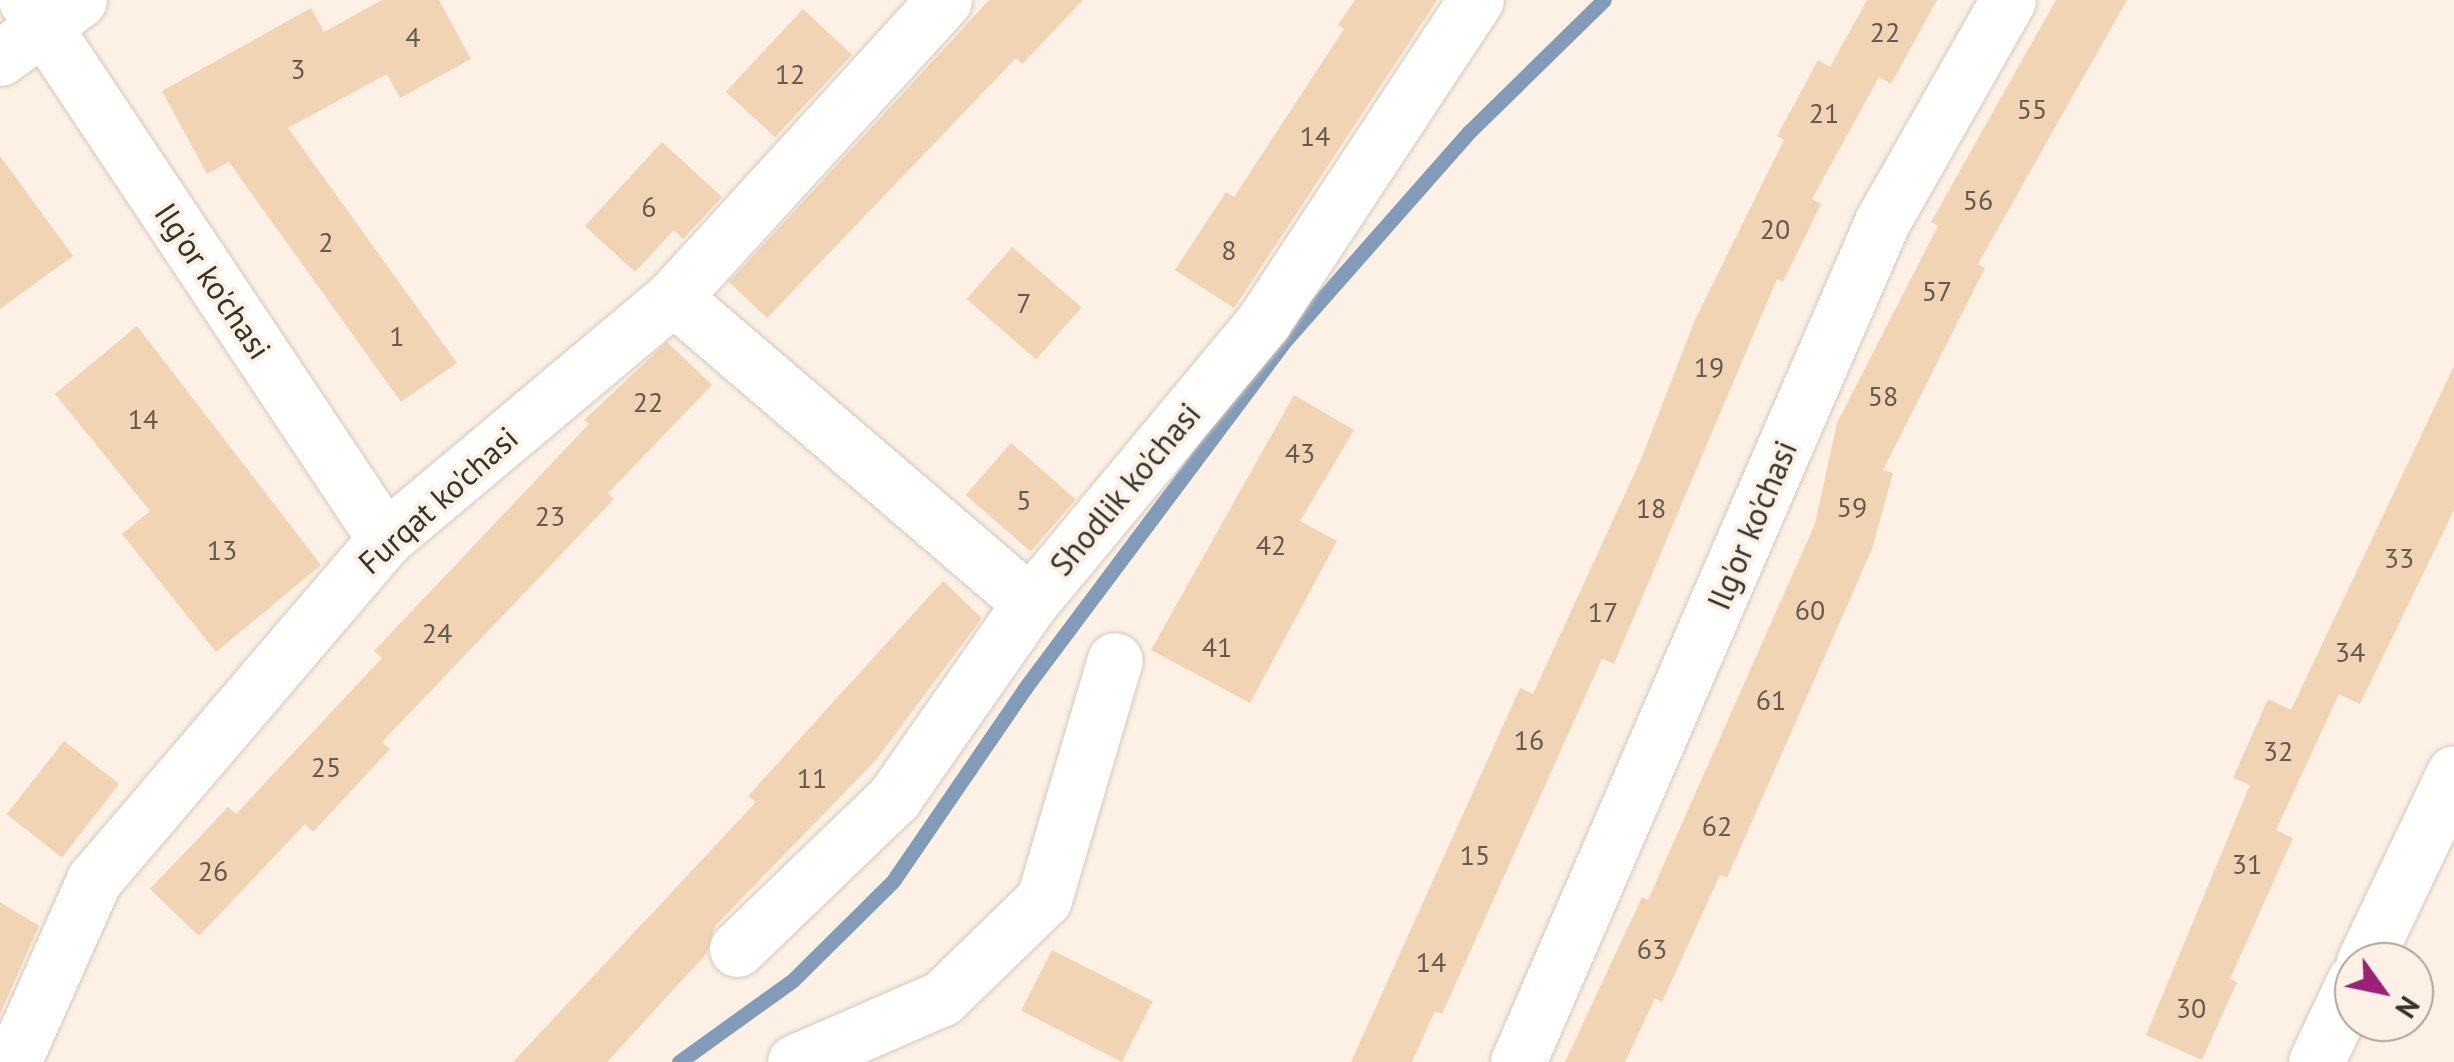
<!DOCTYPE html>
<html>
<head>
<meta charset="utf-8">
<style>
  body { margin:0 }
  #map { position:relative; width:2454px; height:1062px; overflow:hidden; background:#fcf1e4; font-family:"PT Sans",sans-serif }
  div>[style] { position:absolute }
  .stream>* { height:15px; margin:-7.5px; padding:0 7.5px; transform-origin:7.5px; border-radius:7.5px; background:#819bb9 }
  .building>* { inset:0; background:#f0d4b4; transform-origin:0 0 }
  .roads { filter:drop-shadow(0 0 2px #d4c9bd) drop-shadow(0 0 2px #d4c9bd) }
  .minor>* { height:55px; margin:-27.5px; padding:0 27.5px; transform-origin:27.5px; border-radius:27.5px; background:#fff }
  span { translate:-50% -50%; white-space:nowrap; text-align:center; line-height:1.15; -webkit-text-stroke:8px #fcf1e4; paint-order:stroke }
  .number-label { font-size:28px; color:#645a4f }
  .number-label span { -webkit-text-stroke-width:0 }
  .street-label { font-size:32px; color:#36322d }
  .north { position:absolute; left:2334px; top:942px; width:100px; height:100px; box-sizing:border-box; background:#fcf1e4; border:2px solid #ada59b; border-radius:50%; rotate:123deg; font-size:28px; font-weight:700; line-height:40px; text-align:center; color:#36322d }
  .north::after { content:''; display:block; margin:auto; width:35px; height:45px; background:#9c2076; clip-path:polygon(50% 0,100% 100%,50% 72%,0 100%) }
</style>
</head>
<body>
<div id="map">
  <div class="stream">
    <i style="left:679px;top:1062px;width:140px;rotate:-35.7deg"></i>
    <i style="left:793px;top:980px;width:141px;rotate:-44.7deg"></i>
    <i style="left:893px;top:881px;width:234px;rotate:-55.6deg"></i>
    <i style="left:1025px;top:688px;width:429px;rotate:-53.2deg"></i>
    <i style="left:1282px;top:344px;width:284px;rotate:-48.6deg"></i>
    <i style="left:1470px;top:131px;width:187px;rotate:-44.4deg"></i>
  </div>
  <div class="building">
    <i style="clip-path:polygon(382px 0,439px 0,471px 59px,400px 98px,387px 74px,288px 128px,457px 363px,401px 402px,229px 162px,207px 174px,162px 91px,311px 8px,324px 32px)"></i>
    <i style="clip-path:polygon(989px 0,1083px 0,1022px 64px,1016px 58px,767px 318px,729px 282px)"></i>
    <i style="clip-path:polygon(1355px 0,1437px 0,1234px 308px,1175px 270px,1226px 192px,1234px 197px,1344px 29px,1338px 25px)"></i>
    <i style="clip-path:polygon(1867px 0,1937px 0,1891px 84px,1879px 77px,1812px 199px,1821px 204px,1783px 282px,1777px 279px,1614px 664px,1602px 659px,1442px 1014px,1435px 1011px,1412px 1062px,1351px 1062px,1520px 688px,1533px 694px,1642px 457px,1694px 322px,1784px 140px,1777px 136px,1818px 60px,1830px 67px)"></i>
    <i style="clip-path:polygon(2056px 0,2127px 0,1978px 264px,1985px 268px,1883px 470px,1893px 473px,1872px 549px,1727px 878px,1720px 875px,1662px 1002px,1655px 998px,1625px 1062px,1565px 1062px,1642px 897px,1648px 900px,1815px 524px,1837px 423px,1938px 226px,1931px 222px)"></i>
    <i style="left:803px;top:9px;width:67px;height:113px;rotate:43deg"></i>
    <i style="clip-path:polygon(662px 142px,722px 197px,683px 239px,674px 230px,635px 272px,585px 226px)"></i>
    <i style="clip-path:polygon(0 156px,73px 256px,0 309px)"></i>
    <i style="left:1012px;top:247px;width:92px;height:69px;rotate:41deg"></i>
    <i style="clip-path:polygon(137px 326px,321px 565px,216px 652px,122px 534px,150px 511px,55px 394px)"></i>
    <i style="clip-path:polygon(667px 342px,712px 385px,608px 493px,614px 499px,382px 742px,390px 749px,313px 832px,305px 824px,199px 936px,150px 889px,228px 807px,236px 814px,382px 658px,374px 651px,589px 424px,584px 420px)"></i>
    <i style="clip-path:polygon(2454px 366px,2454px 510px,2360px 704px,2339px 694px,2276px 830px,2293px 838px,2230px 979px,2237px 982px,2202px 1060px,2146px 1035px,2250px 785px,2233px 778px,2268px 699px,2291px 710px)"></i>
    <i style="clip-path:polygon(1294px 395px,1354px 430px,1300px 521px,1337px 541px,1250px 703px,1151px 650px)"></i>
    <i style="left:1011px;top:443px;width:86px;height:69px;rotate:41deg"></i>
    <i style="clip-path:polygon(943px 581px,982px 618px,876px 760px,715px 926px,707px 953px,607px 1062px,513px 1062px,756px 802px,748px 796px)"></i>
    <i style="left:64px;top:741px;width:70px;height:93px;rotate:38deg"></i>
    <i style="clip-path:polygon(0 902px,39px 926px,0 1014px)"></i>
    <i style="left:1052px;top:950px;width:113px;height:68px;rotate:27deg"></i>
  </div>
  <div class="roads">
    <div class="minor">
      <i style="left:26px;top:0;width:648px;rotate:56.33deg"></i>
      <i style="left:0;top:58px;width:98px;rotate:-36.3deg"></i>
      <i style="left:673px;top:297px;width:470px;rotate:40.6deg"></i>
      <i style="left:737px;top:949px;width:218px;rotate:-43.9deg"></i>
      <i style="left:894px;top:798px;width:238px;rotate:-55.1deg"></i>
      <i style="left:1030px;top:603px;width:366px;rotate:-50.3deg"></i>
      <i style="left:1264px;top:321px;width:385px;rotate:-56.6deg"></i>
      <i style="left:2364px;top:962px;width:209px;rotate:-64.5deg"></i>
      <i style="left:13px;top:1062px;width:199px;rotate:-66deg"></i>
      <i style="left:94px;top:880px;width:448px;rotate:-49.5deg"></i>
      <i style="left:385px;top:539px;width:376px;rotate:-40deg"></i>
      <i style="left:673px;top:297px;width:402px;rotate:-47.6deg"></i>
      <i style="left:795px;top:1062px;width:160px;rotate:-23.5deg"></i>
      <i style="left:942px;top:998px;width:142px;rotate:-44.1deg"></i>
      <i style="left:1044px;top:899px;width:249px;rotate:-73.5deg"></i>
      <i style="left:1518px;top:1062px;width:915px;rotate:-66.57deg"></i>
      <i style="left:1882px;top:222px;width:255px;rotate:-60.4deg"></i>
      <i style="left:2316px;top:1062px;width:89px;rotate:-64.6deg"></i>
    </div>
  </div>
  <div class="number-label">
    <span style="left:1885px;top:32px">22</span>
    <span style="left:413px;top:37px">4</span>
    <span style="left:298px;top:69px">3</span>
    <span style="left:790px;top:74px">12</span>
    <span style="left:2032px;top:109px">55</span>
    <span style="left:1824px;top:113px">21</span>
    <span style="left:1315px;top:136px">14</span>
    <span style="left:1978px;top:200px">56</span>
    <span style="left:649px;top:207px">6</span>
    <span style="left:1775px;top:229px">20</span>
    <span style="left:326px;top:242px">2</span>
    <span style="left:1229px;top:250px">8</span>
    <span style="left:1937px;top:291px">57</span>
    <span style="left:1024px;top:303px">7</span>
    <span style="left:397px;top:336px">1</span>
    <span style="left:1709px;top:367px">19</span>
    <span style="left:1883px;top:396px">58</span>
    <span style="left:648px;top:402px">22</span>
    <span style="left:143px;top:419px">14</span>
    <span style="left:1300px;top:453px">43</span>
    <span style="left:1024px;top:500px">5</span>
    <span style="left:1852px;top:507px">59</span>
    <span style="left:1651px;top:508px">18</span>
    <span style="left:550px;top:516px">23</span>
    <span style="left:1271px;top:545px">42</span>
    <span style="left:222px;top:550px">13</span>
    <span style="left:2399px;top:558px">33</span>
    <span style="left:1810px;top:610px">60</span>
    <span style="left:1603px;top:612px">17</span>
    <span style="left:437px;top:633px">24</span>
    <span style="left:1217px;top:647px">41</span>
    <span style="left:2350px;top:652px">34</span>
    <span style="left:1771px;top:700px">61</span>
    <span style="left:1529px;top:740px">16</span>
    <span style="left:2278px;top:751px">32</span>
    <span style="left:326px;top:767px">25</span>
    <span style="left:812px;top:778px">11</span>
    <span style="left:1717px;top:826px">62</span>
    <span style="left:1475px;top:855px">15</span>
    <span style="left:2247px;top:864px">31</span>
    <span style="left:213px;top:871px">26</span>
    <span style="left:1652px;top:949px">63</span>
    <span style="left:1431px;top:962px">14</span>
    <span style="left:2191px;top:1008px">30</span>
  </div>
  <div class="street-label">
    <span style="left:213px;top:281px;rotate:56deg">Ilg'or ko'chasi</span>
    <span style="left:1125px;top:489px;rotate:-50deg">Shodlik ko'chasi</span>
    <span style="left:438px;top:500px;rotate:-42deg">Furqat ko'chasi</span>
    <span style="left:1752px;top:525px;rotate:-67deg">Ilg'or ko'chasi</span>
  </div>
  <div class="north">N</div>
</div>
</body>
</html>
